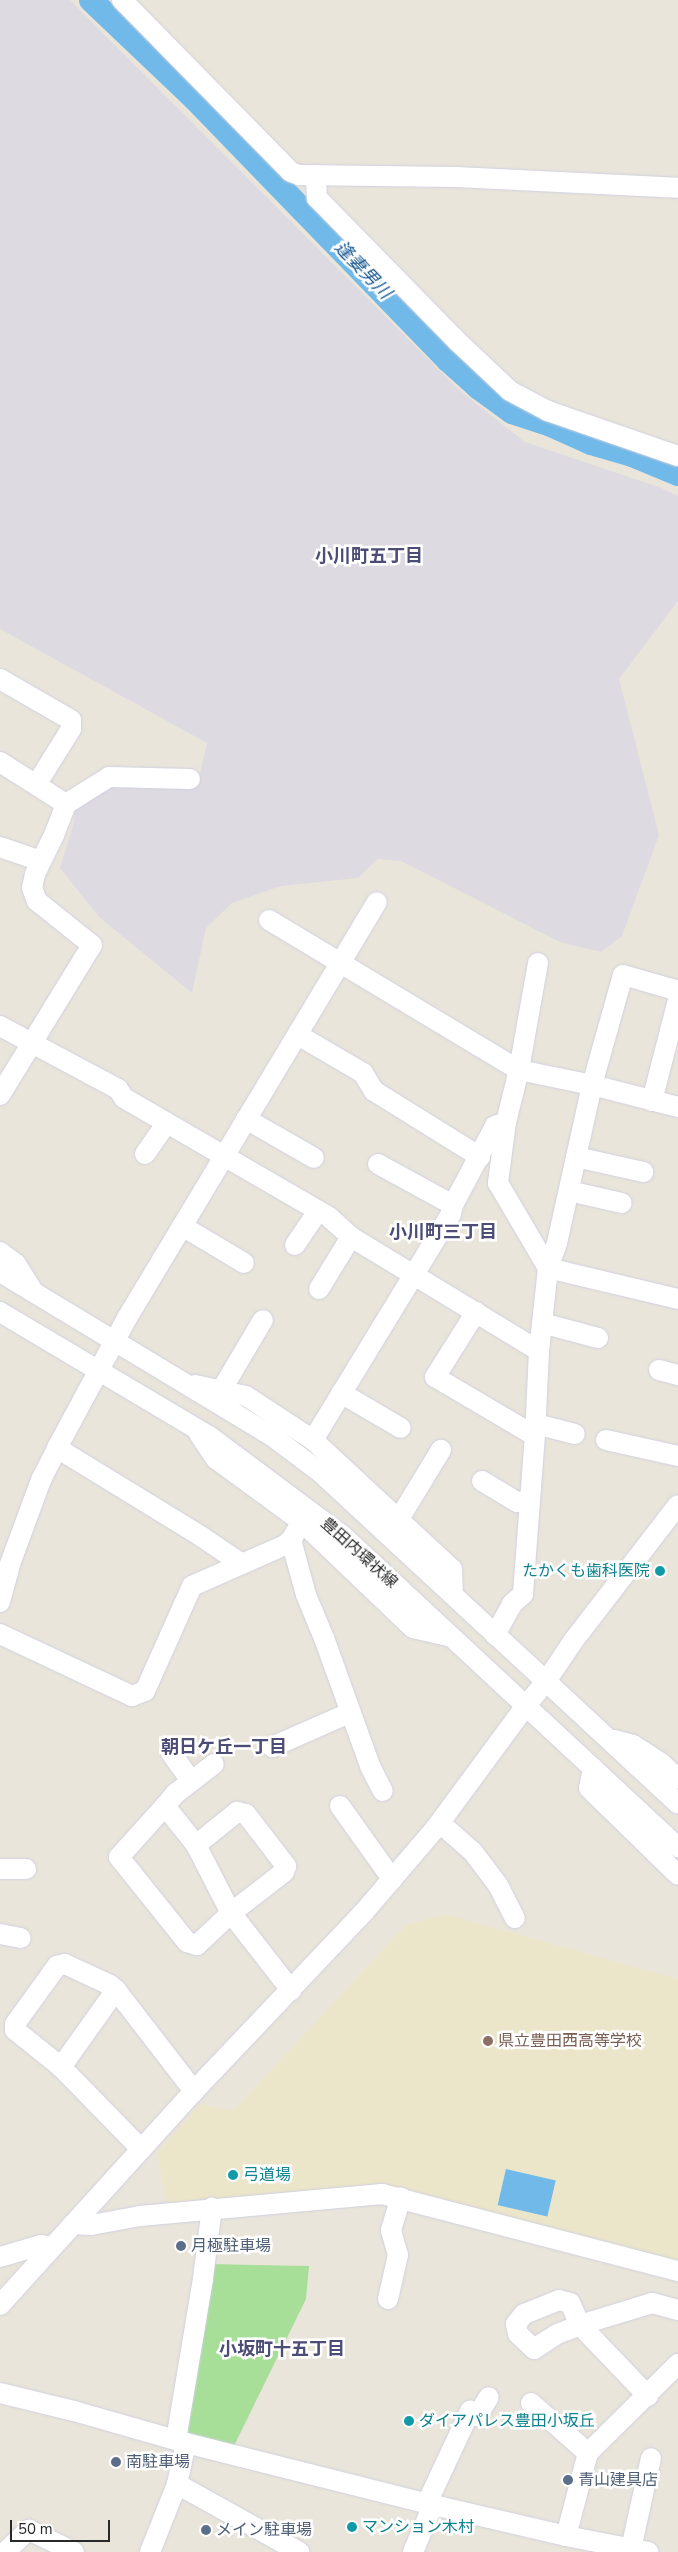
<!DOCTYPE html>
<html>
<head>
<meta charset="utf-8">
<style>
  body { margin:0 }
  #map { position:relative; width:678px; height:2552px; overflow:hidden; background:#eae5da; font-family:"Nunito Sans","Noto Sans JP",sans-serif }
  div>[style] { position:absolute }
  .industrial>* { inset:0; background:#dedae2 }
  .education>* { inset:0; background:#ebe5c9 }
  .green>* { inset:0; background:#a7de98 }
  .water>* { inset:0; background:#70b9e8; transform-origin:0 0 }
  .river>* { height:24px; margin:-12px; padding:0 12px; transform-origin:12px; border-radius:12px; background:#70b9e8 }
  .roads { filter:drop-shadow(0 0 1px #cfd0e0) drop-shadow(0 0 1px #cfd0e0) }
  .minor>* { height:20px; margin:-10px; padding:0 10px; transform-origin:10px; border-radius:10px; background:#fff }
  .dots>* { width:14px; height:14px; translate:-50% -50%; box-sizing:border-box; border:2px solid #fff; border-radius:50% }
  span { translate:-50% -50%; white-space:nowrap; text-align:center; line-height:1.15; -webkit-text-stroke:5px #fff; paint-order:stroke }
  .street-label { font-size:16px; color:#282828 }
  .culture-label { font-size:16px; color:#0d838f }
  .right { translate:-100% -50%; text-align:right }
  .left { translate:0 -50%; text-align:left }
  .education-label { font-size:16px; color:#785e54 }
  .service-label { font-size:16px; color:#4e5e75 }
  .water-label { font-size:18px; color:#135591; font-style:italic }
  .neighbourhood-label { font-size:18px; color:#4b4d76; font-weight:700 }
  .scale { position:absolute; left:10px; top:2520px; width:100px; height:22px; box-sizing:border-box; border:2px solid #282828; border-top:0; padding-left:6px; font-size:15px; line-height:18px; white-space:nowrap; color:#282828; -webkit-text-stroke:4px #fff; paint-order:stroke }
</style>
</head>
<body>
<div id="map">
  <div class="industrial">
    <i style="clip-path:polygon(0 0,70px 0,458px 389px,525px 442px,659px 487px,678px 496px,678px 601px,619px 679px,659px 835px,622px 936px,601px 952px,560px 942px,401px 861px,378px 859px,358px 878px,281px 886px,232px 903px,206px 928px,192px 993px,99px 917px,60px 868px,74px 822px,76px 802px,127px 778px,199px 779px,207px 743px,0 629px)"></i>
  </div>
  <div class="education">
    <i style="clip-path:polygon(445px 1914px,678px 1979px,678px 2269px,393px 2192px,166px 2205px,158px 2153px,200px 2104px,233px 2111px,405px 1926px)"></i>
  </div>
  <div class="green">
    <i style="clip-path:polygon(209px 2264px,309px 2266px,306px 2299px,232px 2450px,181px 2437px)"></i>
  </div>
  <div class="water">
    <i style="left:506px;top:2169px;width:51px;height:37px;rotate:13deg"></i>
  </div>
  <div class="river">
    <i style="left:91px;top:0;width:142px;rotate:43.6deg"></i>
    <i style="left:194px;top:98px;width:365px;rotate:45.9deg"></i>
    <i style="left:448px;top:360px;width:42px;rotate:42.1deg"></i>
    <i style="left:479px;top:388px;width:41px;rotate:36deg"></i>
    <i style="left:512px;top:412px;width:41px;rotate:18.4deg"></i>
    <i style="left:551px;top:425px;width:44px;rotate:24.2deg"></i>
    <i style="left:591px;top:443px;width:43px;rotate:16.3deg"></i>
    <i style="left:632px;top:455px;width:50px;rotate:22.4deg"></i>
  </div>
  <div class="roads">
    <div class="minor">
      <i style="left:122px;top:0;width:241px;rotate:45.5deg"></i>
      <i style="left:291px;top:172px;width:9px;rotate:21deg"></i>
      <i style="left:299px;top:175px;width:157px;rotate:0.7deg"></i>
      <i style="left:456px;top:177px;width:222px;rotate:2.8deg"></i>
      <i style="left:316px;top:175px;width:23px;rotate:88deg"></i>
      <i style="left:317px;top:198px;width:200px;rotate:45.6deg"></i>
      <i style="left:457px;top:341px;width:73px;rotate:43.3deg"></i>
      <i style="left:510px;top:391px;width:43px;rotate:27.8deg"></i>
      <i style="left:548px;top:411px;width:138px;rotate:19.1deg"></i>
      <i style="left:0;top:679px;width:82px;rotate:30deg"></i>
      <i style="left:71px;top:720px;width:9px;rotate:90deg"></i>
      <i style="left:71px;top:729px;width:66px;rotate:122deg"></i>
      <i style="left:0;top:762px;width:78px;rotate:32.5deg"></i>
      <i style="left:66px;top:804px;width:33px;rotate:111deg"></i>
      <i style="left:54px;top:835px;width:43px;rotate:116deg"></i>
      <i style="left:35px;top:874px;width:14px;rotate:102deg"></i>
      <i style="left:32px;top:888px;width:14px;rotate:69deg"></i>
      <i style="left:37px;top:901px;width:70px;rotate:38.7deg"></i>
      <i style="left:92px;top:945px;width:176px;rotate:121.5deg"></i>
      <i style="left:66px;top:804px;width:51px;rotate:-32.1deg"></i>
      <i style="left:109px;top:777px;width:81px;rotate:1.4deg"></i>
      <i style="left:0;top:847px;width:43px;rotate:18.9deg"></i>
      <i style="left:269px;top:920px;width:292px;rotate:31deg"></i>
      <i style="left:519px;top:1070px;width:75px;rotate:11.6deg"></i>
      <i style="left:592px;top:1085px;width:89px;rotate:14.3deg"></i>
      <i style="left:538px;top:963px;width:109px;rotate:100.1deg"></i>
      <i style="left:519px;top:1070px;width:54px;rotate:104deg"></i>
      <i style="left:506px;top:1122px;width:62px;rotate:97.5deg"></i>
      <i style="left:498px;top:1183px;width:99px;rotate:59.5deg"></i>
      <i style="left:548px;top:1268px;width:134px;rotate:13.4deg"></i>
      <i style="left:0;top:1026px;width:134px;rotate:28.1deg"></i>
      <i style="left:118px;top:1089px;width:11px;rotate:56deg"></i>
      <i style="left:124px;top:1098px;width:237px;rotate:30.1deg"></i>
      <i style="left:329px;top:1217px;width:30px;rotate:42deg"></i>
      <i style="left:351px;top:1237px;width:220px;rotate:31.2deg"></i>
      <i style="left:298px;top:1035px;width:75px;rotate:30.3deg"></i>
      <i style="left:363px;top:1073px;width:21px;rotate:59deg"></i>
      <i style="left:374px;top:1091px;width:125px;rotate:31.9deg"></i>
      <i style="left:652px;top:1101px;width:104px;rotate:-75.6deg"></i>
      <i style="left:246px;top:1119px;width:78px;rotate:29.8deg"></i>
      <i style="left:145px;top:1154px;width:38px;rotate:-55deg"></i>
      <i style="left:576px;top:1157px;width:69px;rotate:12.6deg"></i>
      <i style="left:378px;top:1164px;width:85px;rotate:28.7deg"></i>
      <i style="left:569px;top:1191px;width:54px;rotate:12.8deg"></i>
      <i style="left:182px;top:1226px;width:72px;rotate:30.8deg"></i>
      <i style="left:295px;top:1245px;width:41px;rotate:-55.9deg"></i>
      <i style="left:0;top:1252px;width:20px;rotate:37deg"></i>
      <i style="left:16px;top:1264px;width:31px;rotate:58deg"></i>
      <i style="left:0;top:1272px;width:318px;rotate:31.1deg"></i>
      <i style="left:272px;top:1436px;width:60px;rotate:36.9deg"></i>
      <i style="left:320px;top:1472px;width:488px;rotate:42.8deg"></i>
      <i style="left:319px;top:1289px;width:61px;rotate:-58.4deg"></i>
      <i style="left:0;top:1312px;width:243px;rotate:30.7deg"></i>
      <i style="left:209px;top:1436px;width:166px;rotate:36.7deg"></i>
      <i style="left:342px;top:1535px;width:459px;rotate:42.9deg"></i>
      <i style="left:476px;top:1312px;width:77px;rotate:122.2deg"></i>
      <i style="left:435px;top:1377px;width:116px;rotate:30.5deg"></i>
      <i style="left:542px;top:1323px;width:58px;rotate:15deg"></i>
      <i style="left:659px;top:1370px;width:20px;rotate:15deg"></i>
      <i style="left:195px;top:1385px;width:52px;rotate:12.2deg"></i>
      <i style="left:246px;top:1396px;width:80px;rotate:33.3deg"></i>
      <i style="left:313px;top:1440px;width:190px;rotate:42.9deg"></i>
      <i style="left:452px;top:1569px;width:26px;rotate:88deg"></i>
      <i style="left:222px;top:1389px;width:80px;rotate:-59.3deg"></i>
      <i style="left:341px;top:1393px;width:69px;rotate:30.3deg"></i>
      <i style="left:536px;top:1424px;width:40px;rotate:14.4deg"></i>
      <i style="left:199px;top:1434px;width:30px;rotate:56deg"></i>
      <i style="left:216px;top:1459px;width:107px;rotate:36.2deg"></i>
      <i style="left:302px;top:1522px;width:153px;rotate:43.7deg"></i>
      <i style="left:413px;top:1628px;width:36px;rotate:13deg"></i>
      <i style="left:313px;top:1440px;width:265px;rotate:-58.6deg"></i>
      <i style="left:451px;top:1214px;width:9px;rotate:-77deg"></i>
      <i style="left:453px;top:1205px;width:89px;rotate:-62deg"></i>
      <i style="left:495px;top:1126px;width:12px;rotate:-20deg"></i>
      <i style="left:606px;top:1440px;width:74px;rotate:12.5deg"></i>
      <i style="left:57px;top:1448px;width:170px;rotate:31.5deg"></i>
      <i style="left:202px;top:1537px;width:48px;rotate:34deg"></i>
      <i style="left:482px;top:1481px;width:41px;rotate:31deg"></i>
      <i style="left:517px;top:1502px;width:13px;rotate:-4deg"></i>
      <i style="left:399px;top:1519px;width:81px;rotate:-58.7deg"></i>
      <i style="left:291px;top:1540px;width:57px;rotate:74.7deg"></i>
      <i style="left:306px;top:1595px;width:47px;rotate:67.3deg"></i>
      <i style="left:324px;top:1638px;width:136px;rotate:70.2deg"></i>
      <i style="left:370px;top:1766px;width:28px;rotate:63deg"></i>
      <i style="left:0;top:1602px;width:39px;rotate:-75deg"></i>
      <i style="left:10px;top:1564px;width:90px;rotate:-69.7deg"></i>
      <i style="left:41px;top:1480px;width:36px;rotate:-63deg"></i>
      <i style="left:57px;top:1448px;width:148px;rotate:-61.7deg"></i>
      <i style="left:127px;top:1318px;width:485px;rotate:-59deg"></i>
      <i style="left:0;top:1634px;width:146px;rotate:25.2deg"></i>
      <i style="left:132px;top:1696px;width:14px;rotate:-21deg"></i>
      <i style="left:145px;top:1691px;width:115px;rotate:-65.9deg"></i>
      <i style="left:192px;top:1586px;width:102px;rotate:-23.8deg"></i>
      <i style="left:285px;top:1545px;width:8px;rotate:-40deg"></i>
      <i style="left:291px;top:1540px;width:21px;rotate:-59deg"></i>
      <i style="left:495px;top:1635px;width:35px;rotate:-61deg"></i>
      <i style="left:512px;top:1604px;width:15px;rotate:-42deg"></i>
      <i style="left:523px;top:1594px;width:158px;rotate:-85.7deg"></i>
      <i style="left:535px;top:1436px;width:85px;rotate:-87.3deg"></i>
      <i style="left:539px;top:1351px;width:83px;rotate:-83.8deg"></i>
      <i style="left:548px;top:1268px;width:27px;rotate:-70deg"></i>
      <i style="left:557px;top:1243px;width:162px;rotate:-77.5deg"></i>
      <i style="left:592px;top:1085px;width:114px;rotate:-74.3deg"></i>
      <i style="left:623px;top:975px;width:54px;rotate:16.1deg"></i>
      <i style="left:675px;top:990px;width:8px;rotate:67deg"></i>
      <i style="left:615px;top:1740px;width:19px;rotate:16deg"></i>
      <i style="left:633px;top:1745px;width:33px;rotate:33deg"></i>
      <i style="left:661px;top:1763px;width:23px;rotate:43deg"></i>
      <i style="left:272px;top:1747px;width:84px;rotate:-23.8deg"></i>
      <i style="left:171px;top:1753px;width:34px;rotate:54deg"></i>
      <i style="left:593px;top:1768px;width:20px;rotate:101deg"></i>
      <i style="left:589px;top:1788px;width:124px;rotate:44.3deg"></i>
      <i style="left:165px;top:1806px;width:50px;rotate:51.5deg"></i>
      <i style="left:196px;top:1845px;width:53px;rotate:-38.8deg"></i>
      <i style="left:237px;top:1812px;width:9px;rotate:13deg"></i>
      <i style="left:246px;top:1814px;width:66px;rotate:52.4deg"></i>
      <i style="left:286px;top:1866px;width:6px;rotate:108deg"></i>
      <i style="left:284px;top:1872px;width:67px;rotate:142.3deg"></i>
      <i style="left:231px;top:1913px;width:47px;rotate:136.7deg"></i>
      <i style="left:197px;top:1945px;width:10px;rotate:-163deg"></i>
      <i style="left:187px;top:1942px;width:109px;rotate:-128.7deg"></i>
      <i style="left:119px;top:1857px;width:69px;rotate:-48deg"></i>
      <i style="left:165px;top:1806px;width:16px;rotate:-50deg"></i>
      <i style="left:175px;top:1794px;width:49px;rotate:-37.6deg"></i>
      <i style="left:340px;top:1806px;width:90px;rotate:54.5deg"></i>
      <i style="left:440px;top:1823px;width:44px;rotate:41.3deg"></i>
      <i style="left:473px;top:1852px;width:41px;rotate:52.9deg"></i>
      <i style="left:498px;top:1885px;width:37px;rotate:63deg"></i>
      <i style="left:196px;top:1845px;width:76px;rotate:62.8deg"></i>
      <i style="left:231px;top:1913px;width:98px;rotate:52.1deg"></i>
      <i style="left:0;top:1869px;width:26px"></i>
      <i style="left:0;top:1934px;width:21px;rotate:11deg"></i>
      <i style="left:116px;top:1990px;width:95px;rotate:125.5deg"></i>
      <i style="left:61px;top:2067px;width:115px;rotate:45.7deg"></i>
      <i style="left:61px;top:2067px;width:59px;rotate:-141.2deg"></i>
      <i style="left:15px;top:2030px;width:6px;rotate:-90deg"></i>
      <i style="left:15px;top:2024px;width:72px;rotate:-54.1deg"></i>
      <i style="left:57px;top:1966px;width:8px;rotate:-14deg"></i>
      <i style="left:65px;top:1964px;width:50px;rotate:25deg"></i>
      <i style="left:110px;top:1985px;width:8px;rotate:40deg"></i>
      <i style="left:116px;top:1990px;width:128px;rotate:52.3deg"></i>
      <i style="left:73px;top:2224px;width:18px;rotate:3deg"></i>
      <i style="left:91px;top:2225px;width:50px;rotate:-10.4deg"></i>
      <i style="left:140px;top:2216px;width:243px;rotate:-5.2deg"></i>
      <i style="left:382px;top:2194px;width:306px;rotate:14.6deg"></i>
      <i style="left:0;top:2257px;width:43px;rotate:-16.3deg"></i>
      <i style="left:41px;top:2245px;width:10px;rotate:11deg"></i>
      <i style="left:388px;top:2299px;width:45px;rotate:-77.2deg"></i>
      <i style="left:398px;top:2255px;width:26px;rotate:-106deg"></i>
      <i style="left:391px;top:2230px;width:34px;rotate:-73deg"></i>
      <i style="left:0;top:2305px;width:289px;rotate:-47.8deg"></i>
      <i style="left:194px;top:2091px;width:247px;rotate:-46.5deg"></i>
      <i style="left:364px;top:1912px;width:109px;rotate:-49.5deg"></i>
      <i style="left:435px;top:1829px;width:152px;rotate:-53.6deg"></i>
      <i style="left:525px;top:1707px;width:35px;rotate:-51deg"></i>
      <i style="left:547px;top:1680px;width:48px;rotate:-56deg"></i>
      <i style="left:574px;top:1640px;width:170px;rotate:-52.4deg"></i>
      <i style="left:0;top:2393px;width:76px;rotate:13.7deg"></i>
      <i style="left:74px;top:2411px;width:116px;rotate:15.9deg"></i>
      <i style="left:186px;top:2443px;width:255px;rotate:14.1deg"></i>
      <i style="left:433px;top:2505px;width:137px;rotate:13.1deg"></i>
      <i style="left:566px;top:2536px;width:84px;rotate:11deg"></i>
      <i style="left:648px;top:2396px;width:98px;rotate:-133.8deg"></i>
      <i style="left:580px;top:2325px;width:24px;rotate:-114deg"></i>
      <i style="left:570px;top:2303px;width:11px;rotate:-165deg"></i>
      <i style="left:559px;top:2300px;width:38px;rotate:158deg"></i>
      <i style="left:524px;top:2314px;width:13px;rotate:129deg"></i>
      <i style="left:516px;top:2324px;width:10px;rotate:79deg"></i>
      <i style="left:518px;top:2334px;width:22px;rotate:43deg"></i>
      <i style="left:534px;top:2349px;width:27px;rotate:-33deg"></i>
      <i style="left:557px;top:2334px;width:25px;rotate:-21deg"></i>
      <i style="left:580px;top:2325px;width:75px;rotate:-17deg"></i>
      <i style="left:652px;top:2303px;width:27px;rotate:15deg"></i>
      <i style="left:531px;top:2403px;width:76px;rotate:41.3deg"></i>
      <i style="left:176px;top:2440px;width:164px;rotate:-80.5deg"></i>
      <i style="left:203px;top:2278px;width:71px;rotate:-82.7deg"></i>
      <i style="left:177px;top:2484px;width:140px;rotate:29.1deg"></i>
      <i style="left:427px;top:2503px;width:102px;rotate:-64.9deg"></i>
      <i style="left:470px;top:2411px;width:9px;rotate:36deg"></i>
      <i style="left:477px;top:2416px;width:22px;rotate:-58deg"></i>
      <i style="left:566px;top:2536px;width:86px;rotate:-75.2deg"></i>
      <i style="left:588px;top:2453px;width:127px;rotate:-44.7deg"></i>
      <i style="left:631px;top:2549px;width:93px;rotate:-77.6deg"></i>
      <i style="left:5px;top:2552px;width:33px;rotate:-43deg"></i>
      <i style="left:29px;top:2530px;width:50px;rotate:26.1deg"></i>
      <i style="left:150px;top:2552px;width:73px;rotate:-68.3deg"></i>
      <i style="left:177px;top:2484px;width:42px;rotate:-77.6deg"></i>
      <i style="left:413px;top:2552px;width:51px;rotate:-66.9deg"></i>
    </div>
  </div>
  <div class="dots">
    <i style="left:660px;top:1571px;background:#0f9aa8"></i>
    <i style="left:488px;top:2041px;background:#8d6e63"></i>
    <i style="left:233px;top:2175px;background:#0f9aa8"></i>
    <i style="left:181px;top:2246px;background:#5c6f8a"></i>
    <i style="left:409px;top:2421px;background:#0f9aa8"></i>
    <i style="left:116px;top:2462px;background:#5c6f8a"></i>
    <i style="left:568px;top:2480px;background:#5c6f8a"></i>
    <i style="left:352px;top:2527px;background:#0f9aa8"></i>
    <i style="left:206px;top:2530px;background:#5c6f8a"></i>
  </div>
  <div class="street-label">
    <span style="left:359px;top:1553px;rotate:42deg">豊田内環状線</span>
  </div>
  <div class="culture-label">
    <span class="right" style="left:650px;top:1571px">たかくも歯科医院</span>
    <span class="left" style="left:243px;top:2175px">弓道場</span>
    <span class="left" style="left:419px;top:2421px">ダイアパレス豊田小坂丘</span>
    <span class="left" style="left:362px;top:2527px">マンション木村</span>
  </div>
  <div class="education-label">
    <span class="left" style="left:498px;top:2041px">県立豊田西高等学校</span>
  </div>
  <div class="service-label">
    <span class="left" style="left:191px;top:2246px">月極駐車場</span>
    <span class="left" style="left:126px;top:2462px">南駐車場</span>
    <span class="left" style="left:578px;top:2480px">青山建具店</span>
    <span class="left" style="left:216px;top:2530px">メイン駐車場</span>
  </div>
  <div class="water-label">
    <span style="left:363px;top:270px;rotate:46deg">逢妻男川</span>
  </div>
  <div class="neighbourhood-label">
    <span style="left:369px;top:556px">小川町五丁目</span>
    <span style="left:443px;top:1232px">小川町三丁目</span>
    <span style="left:224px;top:1747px">朝日ケ丘一丁目</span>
    <span style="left:282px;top:2349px">小坂町十五丁目</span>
  </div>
  <div class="scale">50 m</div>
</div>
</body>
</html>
